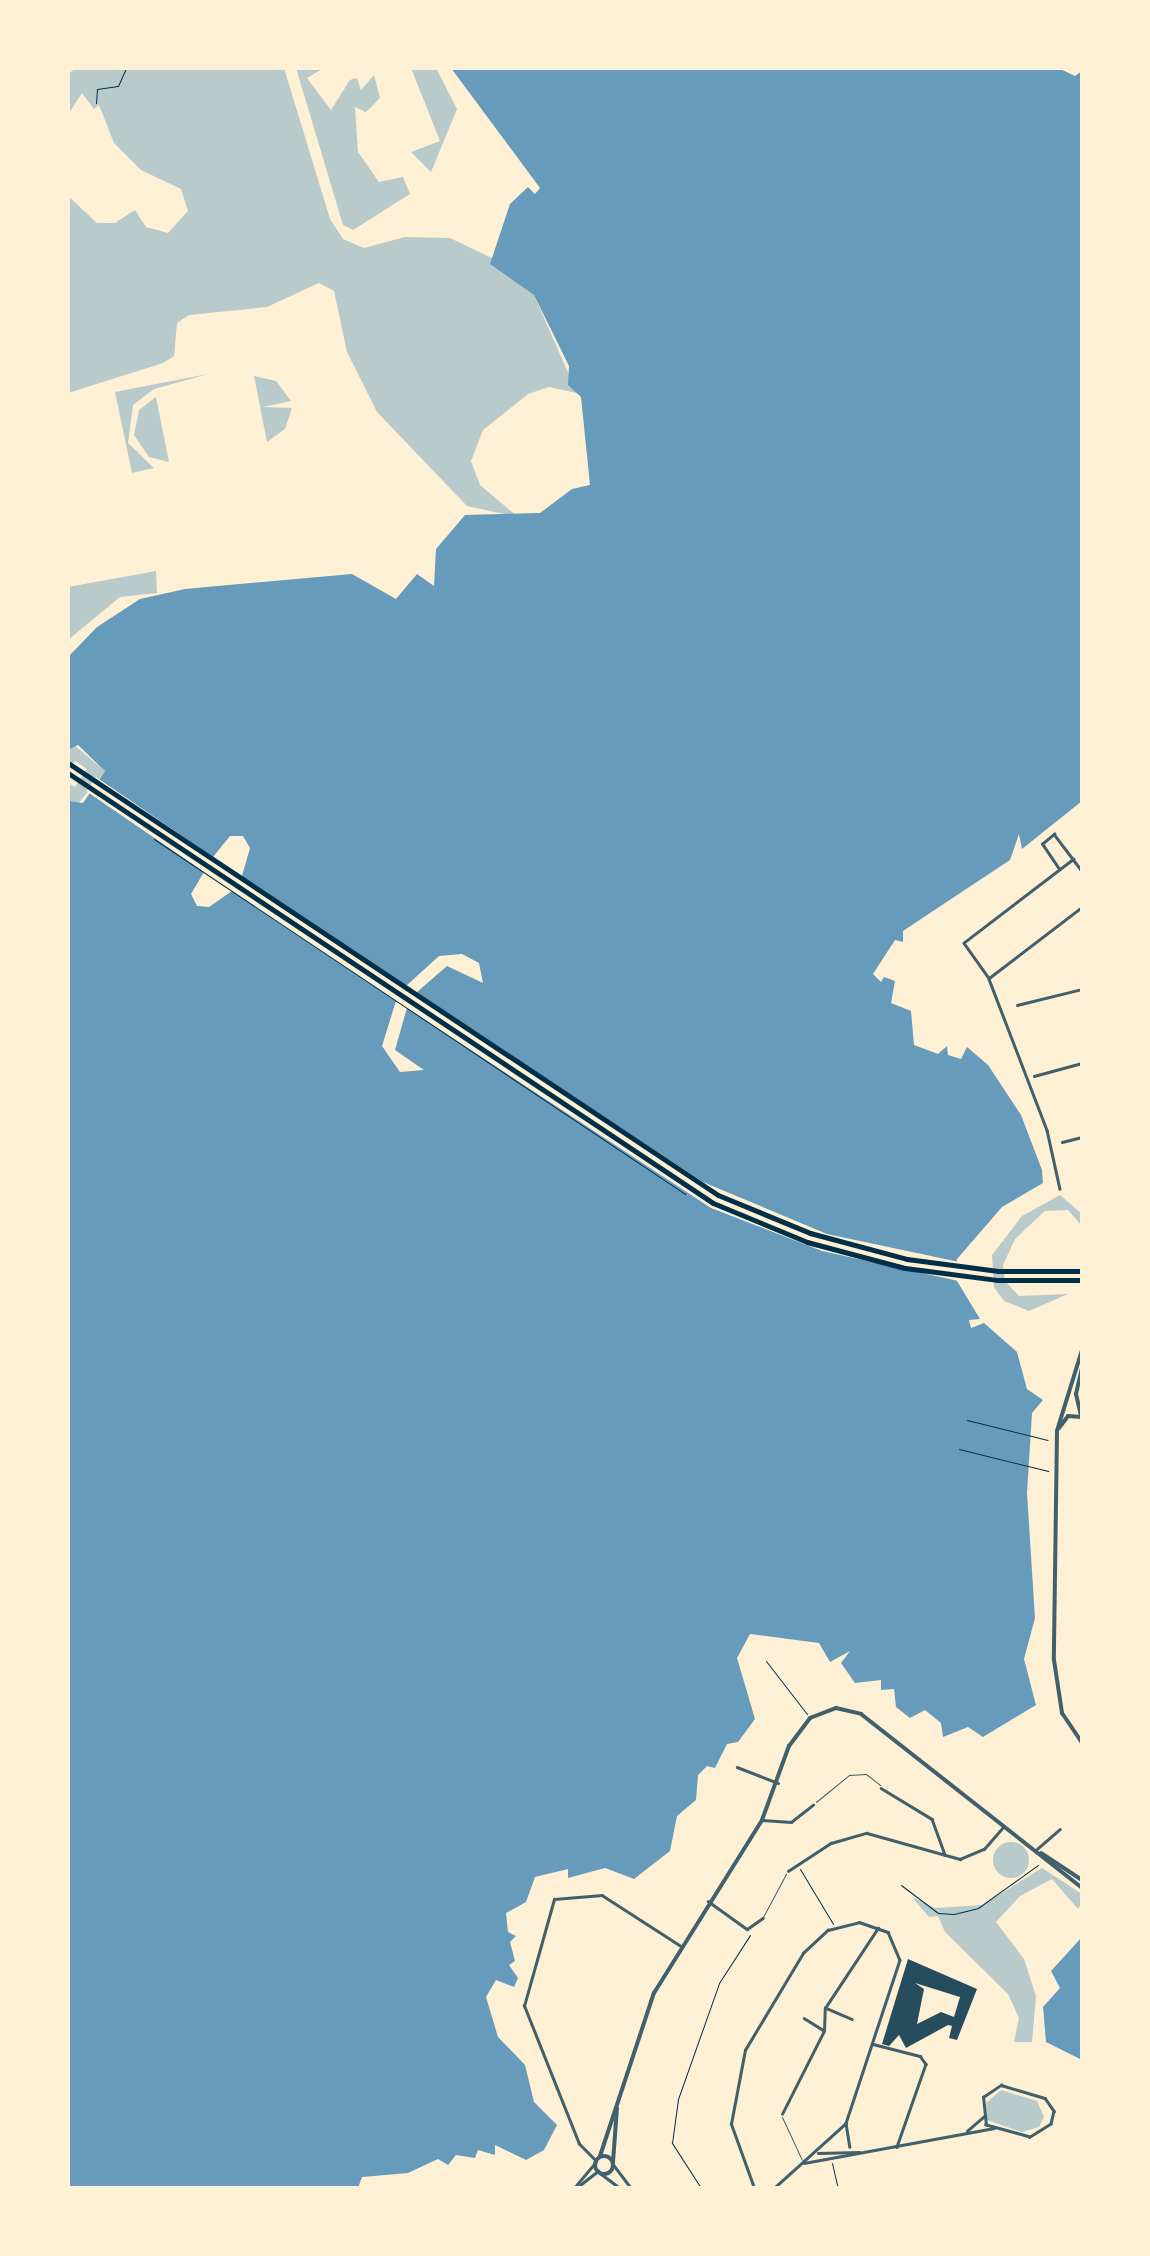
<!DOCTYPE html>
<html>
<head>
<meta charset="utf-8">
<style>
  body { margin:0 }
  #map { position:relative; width:1150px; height:2256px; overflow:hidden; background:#fdf0d5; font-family:Spectral,serif }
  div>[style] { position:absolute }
  .green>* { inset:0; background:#b9caca }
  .round { border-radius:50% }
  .water>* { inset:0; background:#669bbc }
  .pier>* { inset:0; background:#fdf0d5 }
  .building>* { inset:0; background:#264d5e }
  .path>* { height:1px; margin:-0.5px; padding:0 0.5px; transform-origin:0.5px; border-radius:0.5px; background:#003049 }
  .service>* { height:1px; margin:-0.5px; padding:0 0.5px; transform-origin:0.5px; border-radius:0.5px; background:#3f606c }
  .pedestrian>* { height:2.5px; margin:-1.25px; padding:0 1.25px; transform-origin:1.25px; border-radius:1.25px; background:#3f606c }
  .minor>* { height:2.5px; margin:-1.25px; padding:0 1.25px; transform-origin:1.25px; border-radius:1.25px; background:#3f606c }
  .tertiary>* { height:4px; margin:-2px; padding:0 2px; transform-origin:2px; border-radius:2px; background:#3f606c }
  .tertiary>.ring { margin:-2px; padding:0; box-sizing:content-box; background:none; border:4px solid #3f606c; border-radius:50% }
  .primary>* { height:5px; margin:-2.5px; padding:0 2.5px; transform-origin:2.5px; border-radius:2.5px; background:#003049 }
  span { translate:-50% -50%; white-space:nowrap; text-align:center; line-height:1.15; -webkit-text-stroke:9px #fdf0d5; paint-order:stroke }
  .frame { position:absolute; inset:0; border:70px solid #fdf0d5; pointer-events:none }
</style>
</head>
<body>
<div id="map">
  <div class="green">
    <i style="clip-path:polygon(76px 68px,284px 68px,330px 219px,343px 239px,364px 248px,405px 237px,450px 238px,492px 258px,491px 264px,534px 295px,577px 393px,549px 387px,528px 394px,483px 430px,471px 461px,480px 485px,518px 517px,467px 506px,377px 412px,347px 352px,334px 291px,319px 283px,267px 307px,189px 315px,177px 323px,174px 356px,163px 363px,68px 393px,68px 196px,97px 223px,115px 223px,135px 210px,146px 227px,168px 233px,188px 211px,181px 189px,141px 170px,114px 143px,99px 105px,94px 109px,82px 93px,68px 115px,68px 74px)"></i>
    <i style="clip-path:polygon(296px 68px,324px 68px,307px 78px,331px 110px,350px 80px,357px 78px,361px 90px,374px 75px,380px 98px,366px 112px,355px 107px,358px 152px,379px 182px,403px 177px,410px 194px,353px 230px,343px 225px)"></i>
    <i style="clip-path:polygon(411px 68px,436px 68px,457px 109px,431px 172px,411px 152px,440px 141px)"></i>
    <i style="clip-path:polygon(208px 374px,154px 389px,133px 405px,128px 443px,154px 468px,132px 473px,115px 392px)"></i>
    <i style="clip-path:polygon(254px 376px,276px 381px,291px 401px,263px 407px,292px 408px,285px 429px,267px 442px)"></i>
    <i style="clip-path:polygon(156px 397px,169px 462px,149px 457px,134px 435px,139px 410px)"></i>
    <i style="clip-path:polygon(156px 571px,157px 593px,120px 597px,68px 640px,68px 587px)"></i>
    <i style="clip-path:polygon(74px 745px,105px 771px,76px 806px,68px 801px,68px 783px,75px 787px,87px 769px,75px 761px,68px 772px,68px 750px)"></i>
    <i style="clip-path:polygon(1060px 1195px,1082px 1214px,1082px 1226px,1068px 1210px,1045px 1211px,1015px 1239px,1003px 1265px,1005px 1281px,1019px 1296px,1068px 1294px,1029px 1311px,1004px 1301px,994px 1287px,992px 1255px,1022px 1216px)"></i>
    <i class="round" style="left:993px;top:1842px;width:36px;height:36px"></i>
    <i style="clip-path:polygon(1042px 1868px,1082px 1894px,1082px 1903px,1078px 1909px,1052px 1879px,1020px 1896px,996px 1922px,1024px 1959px,1036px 1996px,1032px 2042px,1014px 2042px,1019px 2018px,1008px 1994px,945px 1932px,938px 1916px,929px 1917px,912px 1897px,935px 1908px,983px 1905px)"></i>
    <i style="clip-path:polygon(1001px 2090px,1037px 2101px,1044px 2117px,1039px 2127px,1022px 2132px,987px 2120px,986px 2103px)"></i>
  </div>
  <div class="water">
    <i style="clip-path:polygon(451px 68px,1058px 68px,1075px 76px,1082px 71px,1082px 801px,1022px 849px,1019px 834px,1010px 860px,903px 931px,903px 942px,895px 940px,873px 974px,881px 982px,884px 977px,895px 981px,891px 1003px,911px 1011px,914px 1045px,938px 1054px,947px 1046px,948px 1055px,961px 1059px,967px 1047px,988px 1065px,1021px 1115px,1042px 1170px,1043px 1183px,1002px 1207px,957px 1259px,954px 1276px,980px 1319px,969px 1320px,971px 1328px,984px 1323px,1017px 1352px,1027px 1389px,1043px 1400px,1032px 1413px,1027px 1493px,1035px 1618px,1024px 1659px,1036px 1705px,983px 1737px,968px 1727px,943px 1737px,941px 1723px,925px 1710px,910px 1718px,896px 1707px,894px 1689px,881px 1690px,881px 1680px,855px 1683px,841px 1663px,850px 1651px,830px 1662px,819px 1643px,750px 1634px,737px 1658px,755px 1719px,738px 1742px,727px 1744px,715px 1768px,707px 1766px,698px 1775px,696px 1800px,677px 1816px,670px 1851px,634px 1879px,605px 1868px,568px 1878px,568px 1869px,535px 1877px,526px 1902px,506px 1913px,508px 1932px,516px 1936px,510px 1942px,515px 1961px,509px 1965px,518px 1978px,514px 1987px,496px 1980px,486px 1997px,498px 2037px,525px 2065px,534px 2102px,557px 2125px,544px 2150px,526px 2160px,495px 2145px,495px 2155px,478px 2150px,475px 2158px,456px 2155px,448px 2165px,438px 2159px,408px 2173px,362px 2177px,358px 2188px,68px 2188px,68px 801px,83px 803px,105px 771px,78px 745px,68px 750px,68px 657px,97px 627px,140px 599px,185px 589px,352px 574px,396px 599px,417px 574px,434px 586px,436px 549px,465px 515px,540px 513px,572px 489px,590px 485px,581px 397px,568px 385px,569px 366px,534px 295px,490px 264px,510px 204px,528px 187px,535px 194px,540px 188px)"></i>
    <i style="clip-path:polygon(1082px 1937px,1082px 2060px,1046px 2042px,1043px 2007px,1060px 1988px,1051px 1971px)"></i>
  </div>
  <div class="pier">
    <i style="clip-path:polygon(96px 777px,213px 857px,230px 836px,243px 836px,250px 848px,242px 876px,406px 986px,439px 956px,462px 954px,479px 963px,483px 983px,447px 966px,416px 993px,703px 1182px,827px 1234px,964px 1263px,963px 1282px,822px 1251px,711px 1208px,407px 1008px,395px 1050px,424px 1070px,400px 1072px,382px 1046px,396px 1001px,232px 891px,209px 907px,197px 906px,191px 894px,204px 872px,86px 791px)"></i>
  </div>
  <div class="building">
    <i style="clip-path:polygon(evenodd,908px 1959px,977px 1989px,957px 2040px,949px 2038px,952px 2026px,948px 2025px,906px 2048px,899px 2035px,889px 2046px,882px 2044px,908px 1959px,915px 1983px,960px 1997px,954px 2017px,941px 2012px,917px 2024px,924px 1989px,915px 1983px)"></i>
  </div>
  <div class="path">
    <i style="left:96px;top:103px;width:14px;rotate:-86deg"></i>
    <i style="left:97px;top:89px;width:21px;rotate:-8deg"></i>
    <i style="left:118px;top:86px;width:20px;rotate:-66deg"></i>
    <i style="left:154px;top:839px;width:639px;rotate:33.76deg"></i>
    <i style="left:967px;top:1420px;width:83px;rotate:13.9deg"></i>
    <i style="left:959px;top:1449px;width:92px;rotate:13.9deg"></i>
    <i style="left:766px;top:1661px;width:67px;rotate:52.3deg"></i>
    <i style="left:800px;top:1869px;width:64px;rotate:59deg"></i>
    <i style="left:901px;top:1885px;width:46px;rotate:37.1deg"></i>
    <i style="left:938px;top:1913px;width:16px;rotate:4deg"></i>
    <i style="left:954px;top:1914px;width:25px;rotate:-14deg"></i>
    <i style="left:978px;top:1908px;width:74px;rotate:-35.6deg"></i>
    <i style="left:832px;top:2163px;width:26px;rotate:77deg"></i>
    <i style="left:701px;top:2188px;width:54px;rotate:-122.8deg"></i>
    <i style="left:672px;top:2143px;width:44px;rotate:-82.2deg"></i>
    <i style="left:678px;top:2099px;width:123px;rotate:-70.5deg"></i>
    <i style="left:719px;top:1983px;width:57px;rotate:-57.1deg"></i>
  </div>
  <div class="service">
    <i style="left:816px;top:1802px;width:43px;rotate:-39.3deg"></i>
    <i style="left:849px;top:1775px;width:17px;rotate:-3deg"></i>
    <i style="left:866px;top:1774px;width:18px;rotate:38deg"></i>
    <i style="left:763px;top:1917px;width:49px;rotate:-61.9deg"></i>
    <i style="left:782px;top:2117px;width:47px;rotate:65.1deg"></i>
  </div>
  <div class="pedestrian">
    <i style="left:989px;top:979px;width:162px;rotate:69deg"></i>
    <i style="left:1047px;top:1130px;width:60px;rotate:77.6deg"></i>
  </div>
  <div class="minor">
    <i style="left:1074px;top:859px;width:138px;rotate:142.6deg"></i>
    <i style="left:964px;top:943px;width:43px;rotate:54.5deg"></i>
    <i style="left:989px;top:978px;width:117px;rotate:-37.4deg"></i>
    <i style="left:1059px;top:869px;width:30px;rotate:-124deg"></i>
    <i style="left:1042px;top:844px;width:16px;rotate:-40deg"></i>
    <i style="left:1054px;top:834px;width:46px;rotate:52.9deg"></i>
    <i style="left:1017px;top:1005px;width:67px;rotate:-13.8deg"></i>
    <i style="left:1034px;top:1076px;width:50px;rotate:-15.2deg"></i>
    <i style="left:1062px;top:1142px;width:21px;rotate:-14deg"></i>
    <i style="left:737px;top:1767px;width:44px;rotate:21.3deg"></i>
    <i style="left:881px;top:1788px;width:60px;rotate:31.3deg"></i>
    <i style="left:932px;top:1819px;width:38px;rotate:70deg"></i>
    <i style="left:762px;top:1820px;width:29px;rotate:4deg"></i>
    <i style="left:791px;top:1822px;width:28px;rotate:-38deg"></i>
    <i style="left:1037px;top:1849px;width:30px;rotate:-41deg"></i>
    <i style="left:788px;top:1871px;width:51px;rotate:-33.1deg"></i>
    <i style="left:831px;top:1843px;width:37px;rotate:-16deg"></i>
    <i style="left:867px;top:1833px;width:97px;rotate:15.6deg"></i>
    <i style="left:960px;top:1859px;width:26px;rotate:-23deg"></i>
    <i style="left:984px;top:1849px;width:30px;rotate:-49deg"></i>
    <i style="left:708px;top:1901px;width:48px;rotate:35.7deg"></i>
    <i style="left:747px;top:1929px;width:19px;rotate:-35deg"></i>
    <i style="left:826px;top:2008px;width:28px;rotate:23deg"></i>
    <i style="left:804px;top:2018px;width:22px;rotate:32deg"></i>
    <i style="left:873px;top:2044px;width:49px;rotate:14.3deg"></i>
    <i style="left:920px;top:2056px;width:10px;rotate:53deg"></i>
    <i style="left:926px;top:2064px;width:88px;rotate:109.3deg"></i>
    <i style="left:1001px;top:2085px;width:46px;rotate:16.5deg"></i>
    <i style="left:1045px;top:2098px;width:16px;rotate:55deg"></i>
    <i style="left:1054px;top:2111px;width:13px;rotate:103deg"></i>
    <i style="left:1051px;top:2124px;width:25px;rotate:148deg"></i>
    <i style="left:1030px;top:2137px;width:46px;rotate:-164.7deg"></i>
    <i style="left:986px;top:2125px;width:28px;rotate:-96deg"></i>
    <i style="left:983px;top:2097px;width:22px;rotate:-34deg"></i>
    <i style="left:782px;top:2114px;width:93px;rotate:-63.2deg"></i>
    <i style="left:824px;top:2031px;width:23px;rotate:-88deg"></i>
    <i style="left:825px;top:2008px;width:96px;rotate:-56.5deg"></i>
    <i style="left:967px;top:2131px;width:23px;rotate:-41deg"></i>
    <i style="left:818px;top:2153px;width:41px;rotate:-1.4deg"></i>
    <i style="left:596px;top:2161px;width:24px;rotate:-135deg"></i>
    <i style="left:579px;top:2144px;width:149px;rotate:-111.7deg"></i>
    <i style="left:524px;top:2006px;width:111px;rotate:-74.3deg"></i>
    <i style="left:554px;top:1899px;width:48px;rotate:-4.8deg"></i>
    <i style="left:602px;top:1895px;width:94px;rotate:32.8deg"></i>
    <i style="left:804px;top:2163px;width:193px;rotate:-10.4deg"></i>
    <i style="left:613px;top:2164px;width:30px;rotate:53deg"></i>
    <i style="left:600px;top:2173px;width:25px;rotate:37deg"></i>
    <i style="left:580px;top:2185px;width:23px;rotate:-38deg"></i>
    <i style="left:574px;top:2188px;width:33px;rotate:-50deg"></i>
    <i style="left:754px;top:2188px;width:68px;rotate:-109.8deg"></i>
    <i style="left:731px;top:2124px;width:75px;rotate:-79.3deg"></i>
    <i style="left:745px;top:2050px;width:113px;rotate:-59.1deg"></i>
    <i style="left:803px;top:1953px;width:34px;rotate:-43deg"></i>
    <i style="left:828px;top:1930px;width:32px;rotate:-14deg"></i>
    <i style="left:859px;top:1922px;width:31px;rotate:19deg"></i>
    <i style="left:888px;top:1932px;width:30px;rotate:67deg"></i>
    <i style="left:900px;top:1960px;width:172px;rotate:108.3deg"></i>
    <i style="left:846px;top:2123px;width:24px;rotate:81deg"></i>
    <i style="left:774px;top:2188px;width:97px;rotate:-42.1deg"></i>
  </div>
  <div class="tertiary">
    <i style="left:1082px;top:1350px;width:85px;rotate:107.2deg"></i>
    <i style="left:1057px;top:1431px;width:229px;rotate:90.8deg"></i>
    <i style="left:1054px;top:1660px;width:54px;rotate:81.4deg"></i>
    <i style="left:1062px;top:1713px;width:36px;rotate:56deg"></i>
    <i style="left:1082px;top:1368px;width:27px;rotate:103deg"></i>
    <i style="left:1076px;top:1394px;width:26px;rotate:77deg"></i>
    <i style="left:1059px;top:1428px;width:15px;rotate:-53deg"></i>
    <i style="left:1068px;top:1416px;width:14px;rotate:4deg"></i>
    <i style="left:1041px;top:1853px;width:49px;rotate:33.4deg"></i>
    <i class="ring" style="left:595px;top:2156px;width:14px;height:14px"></i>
    <i style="left:600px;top:2156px;width:172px;rotate:-71.7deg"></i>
    <i style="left:654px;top:1993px;width:204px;rotate:-58deg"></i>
    <i style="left:762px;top:1820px;width:79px;rotate:-70deg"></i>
    <i style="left:789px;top:1746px;width:35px;rotate:-53deg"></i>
    <i style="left:810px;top:1718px;width:28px;rotate:-21deg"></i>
    <i style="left:836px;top:1708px;width:26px;rotate:13deg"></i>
    <i style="left:861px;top:1714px;width:281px;rotate:38.2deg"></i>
    <i style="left:613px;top:2162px;width:54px;rotate:-85.8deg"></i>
  </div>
  <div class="primary">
    <i style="left:68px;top:763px;width:780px;rotate:33.61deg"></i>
    <i style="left:718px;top:1195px;width:100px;rotate:22.4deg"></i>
    <i style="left:810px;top:1233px;width:100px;rotate:15deg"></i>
    <i style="left:907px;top:1259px;width:92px;rotate:7.5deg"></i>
    <i style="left:998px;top:1271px;width:84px"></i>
    <i style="left:68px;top:773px;width:775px;rotate:33.69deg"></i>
    <i style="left:713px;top:1203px;width:102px;rotate:22.5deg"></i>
    <i style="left:807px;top:1242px;width:101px;rotate:14.9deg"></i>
    <i style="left:905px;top:1268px;width:94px;rotate:7.4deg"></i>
    <i style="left:998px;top:1280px;width:84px"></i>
  </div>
  <div class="frame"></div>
</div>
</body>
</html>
